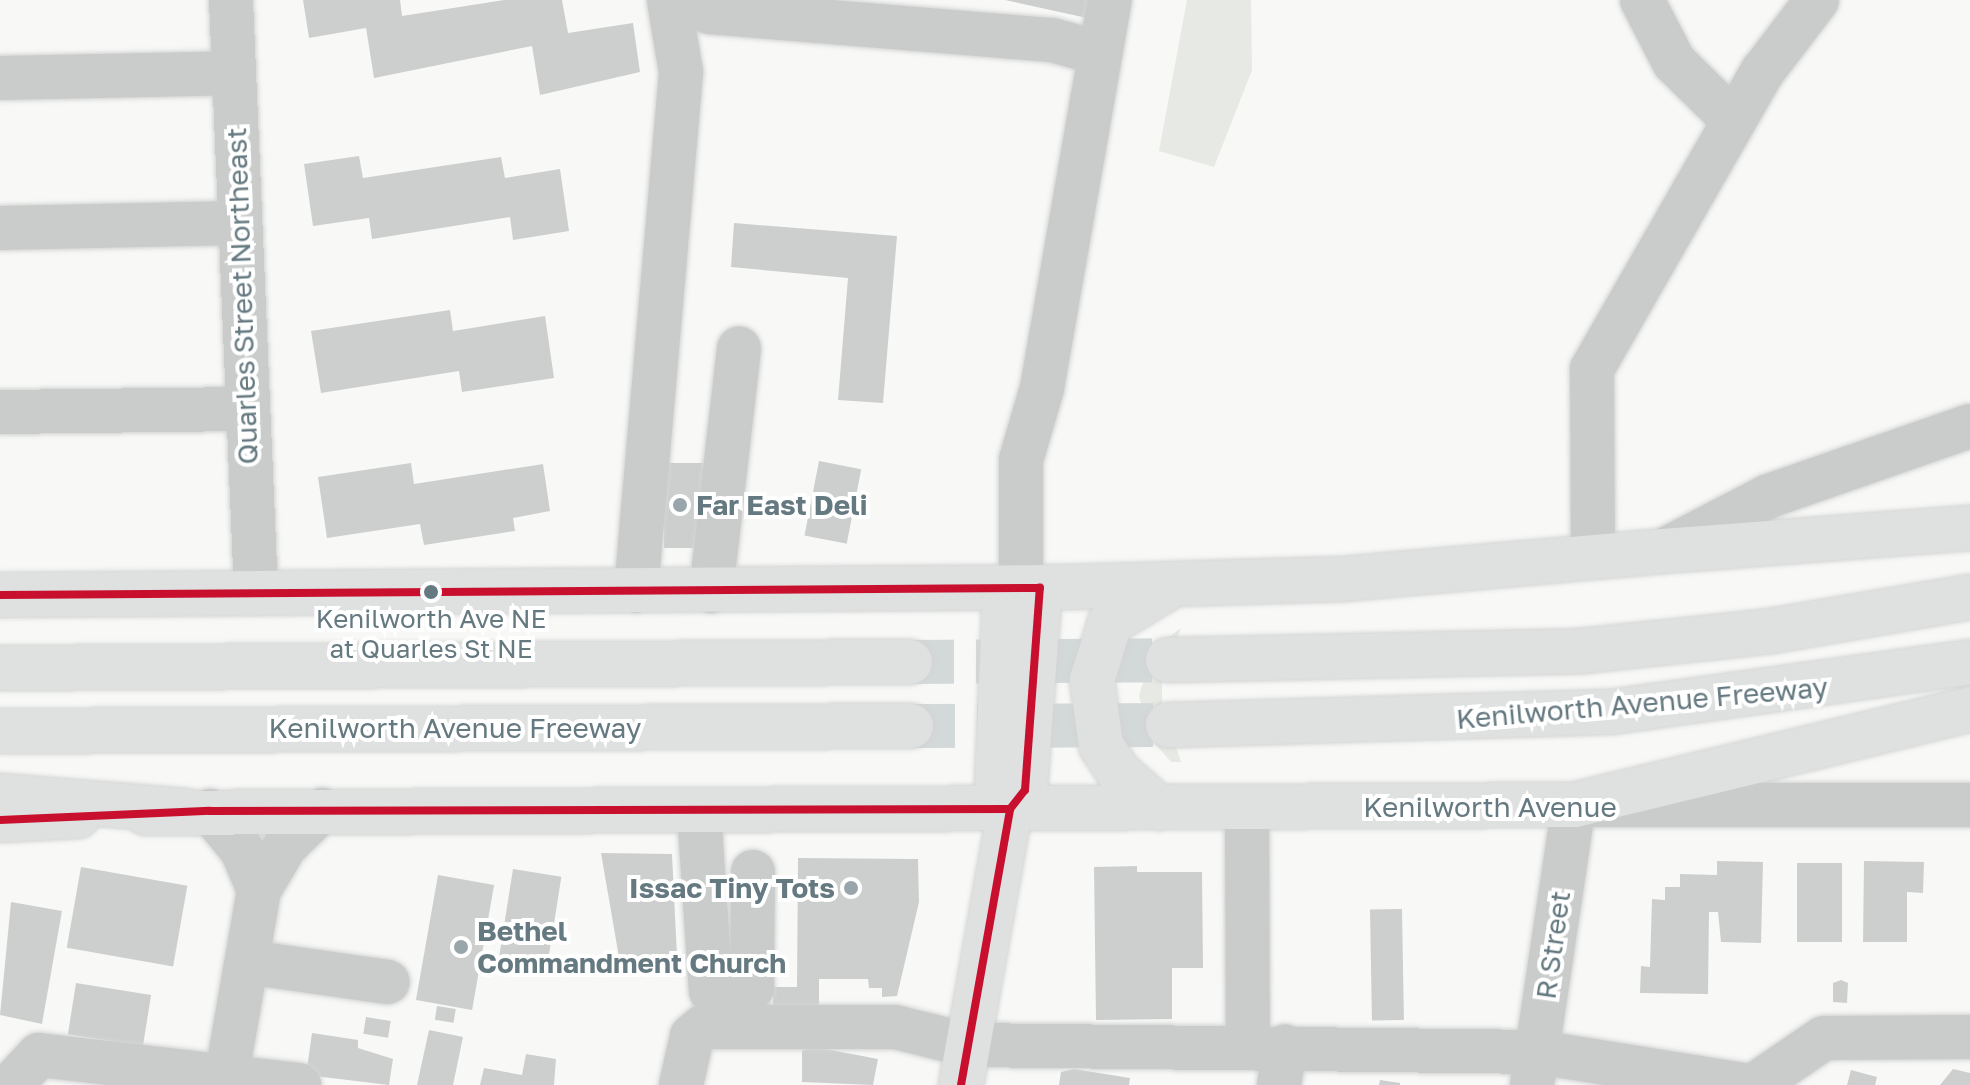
<!DOCTYPE html>
<html>
<head>
<meta charset="utf-8">
<style>
  body { margin:0 }
  #map { position:relative; width:1970px; height:1085px; overflow:hidden; background:#f8f8f7; font-family:"Golos Text",sans-serif }
  div>[style] { position:absolute }
  .green>* { inset:0; background:#e7e9e4 }
  .building>* { inset:0; background:#cdcfcf; transform-origin:0 0 }
  .highway-tunnel>* { height:44px; margin-top:-22px; transform-origin:0; background:repeating-linear-gradient(90deg,#d3d8d9 0 44px,transparent 0 66px) }
  .roads { filter:drop-shadow(0 0 2px #d3d4d4) drop-shadow(0 0 2px #d3d4d4) }
  .minor>* { height:44px; margin:-22px; padding:0 22px; transform-origin:22px; border-radius:22px; background:#cacccc }
  .major>* { height:44px; margin:-22px; padding:0 22px; transform-origin:22px; border-radius:22px; background:#dfe0e0 }
  .highway>* { height:44px; margin:-22px; padding:0 22px; transform-origin:22px; border-radius:22px; background:#dfe0e0 }
  .bus-1>* { height:8px; margin:-4px; padding:0 4px; transform-origin:4px; border-radius:4px; background:#c8102e }
  .dots>* { width:22px; height:22px; translate:-50% -50%; box-sizing:border-box; border:4px solid #fff; border-radius:50% }
  span { translate:-50% -50%; white-space:nowrap; text-align:center; line-height:1.15; -webkit-text-stroke:8px #fff; paint-order:stroke }
  .bus-label { font-size:26px; color:#657980 }
  .street-label { font-size:28px; color:#657980 }
  .poi-label { font-size:28px; color:#657980; font-weight:700 }
  .left { translate:0 -50%; text-align:left }
  .right { translate:-100% -50%; text-align:right }
</style>
</head>
<body>
<div id="map">
  <div class="green">
    <i style="clip-path:polygon(1187px 0,1251px 0,1252px 70px,1214px 167px,1159px 151px)"></i>
    <i style="clip-path:polygon(1181px 628px,1162px 680px,1162px 707px,1181px 762px,1171px 762px,1151px 739px,1139px 696px,1153px 649px)"></i>
  </div>
  <div class="building">
    <i style="clip-path:polygon(303px 0,400px 0,402px 16px,504px 0,562px 0,568px 33px,633px 23px,640px 72px,540px 95px,532px 46px,374px 78px,366px 28px,309px 38px)"></i>
    <i style="clip-path:polygon(1005px 0,1099px 0,1096px 20px)"></i>
    <i style="clip-path:polygon(359px 156px,363px 178px,501px 157px,505px 178px,560px 169px,569px 231px,513px 240px,510px 217px,372px 239px,369px 218px,313px 226px,304px 164px)"></i>
    <i style="clip-path:polygon(734px 223px,897px 236px,883px 403px,838px 400px,848px 278px,731px 267px)"></i>
    <i style="clip-path:polygon(450px 310px,453px 331px,545px 316px,554px 378px,462px 392px,459px 371px,321px 393px,311px 331px)"></i>
    <i style="left:819px;top:461px;width:43px;height:76px;rotate:11deg"></i>
    <i style="clip-path:polygon(411px 463px,414px 484px,543px 464px,550px 511px,513px 518px,515px 531px,424px 545px,420px 524px,327px 538px,318px 477px)"></i>
    <i style="left:664px;top:463px;width:39px;height:85px"></i>
    <i style="clip-path:polygon(601px 853px,672px 854px,677px 956px,621px 969px)"></i>
    <i style="clip-path:polygon(798px 858px,918px 859px,919px 902px,897px 996px,882px 997px,882px 988px,869px 988px,868px 979px,819px 979px,819px 1017px,773px 1018px,773px 987px,797px 987px)"></i>
    <i style="clip-path:polygon(1717px 861px,1763px 862px,1761px 943px,1721px 942px,1718px 912px,1709px 912px,1708px 994px,1640px 993px,1641px 966px,1650px 967px,1652px 899px,1665px 900px,1665px 887px,1680px 887px,1680px 874px,1717px 875px)"></i>
    <i style="clip-path:polygon(1864px 861px,1924px 862px,1923px 893px,1907px 892px,1907px 942px,1863px 942px)"></i>
    <i style="left:1797px;top:863px;width:45px;height:79px"></i>
    <i style="clip-path:polygon(1137px 866px,1137px 872px,1202px 872px,1203px 968px,1172px 968px,1172px 1019px,1096px 1020px,1094px 867px)"></i>
    <i style="left:81px;top:867px;width:108px;height:82px;rotate:10deg"></i>
    <i style="left:513px;top:869px;width:49px;height:91px;rotate:9deg"></i>
    <i style="left:438px;top:875px;width:57px;height:127px;rotate:10deg"></i>
    <i style="clip-path:polygon(11px 902px,62px 911px,42px 1024px,0 1015px)"></i>
    <i style="left:1402px;top:909px;width:111px;height:32px;rotate:89deg"></i>
    <i style="clip-path:polygon(1841px 980px,1848px 983px,1847px 1003px,1833px 1002px,1833px 983px)"></i>
    <i style="left:76px;top:983px;width:76px;height:52px;rotate:9deg"></i>
    <i style="left:437px;top:1006px;width:19px;height:14px;rotate:9deg"></i>
    <i style="left:366px;top:1017px;width:25px;height:17px;rotate:9deg"></i>
    <i style="clip-path:polygon(429px 1030px,463px 1037px,453px 1085px,417px 1085px)"></i>
    <i style="clip-path:polygon(312px 1033px,358px 1040px,358px 1048px,393px 1059px,389px 1085px,306px 1075px)"></i>
    <i style="clip-path:polygon(810px 1046px,878px 1059px,873px 1085px,802px 1082px,802px 1051px)"></i>
    <i style="clip-path:polygon(526px 1054px,556px 1059px,554px 1085px,480px 1085px,484px 1068px,522px 1075px)"></i>
    <i style="clip-path:polygon(1074px 1069px,1130px 1078px,1129px 1085px,1059px 1085px,1061px 1072px)"></i>
    <i style="clip-path:polygon(1953px 1069px,1970px 1073px,1970px 1085px,1940px 1085px)"></i>
    <i style="clip-path:polygon(1851px 1070px,1877px 1077px,1875px 1085px,1847px 1085px)"></i>
    <i style="clip-path:polygon(1380px 1080px,1400px 1083px,1400px 1085px,1379px 1085px)"></i>
  </div>
  <div class="highway-tunnel">
    <i style="left:910px;top:662px;width:258px;rotate:-0.4deg"></i>
    <i style="left:911px;top:726px;width:257px;rotate:-0.2deg"></i>
  </div>
  <div class="roads">
    <div class="minor">
      <i style="left:231px;top:0;width:593px;rotate:87.58deg"></i>
      <i style="left:1642px;top:0;width:70px;rotate:62.7deg"></i>
      <i style="left:1674px;top:62px;width:83px;rotate:44.5deg"></i>
      <i style="left:709px;top:12px;width:344px;rotate:4.7deg"></i>
      <i style="left:1052px;top:40px;width:46px;rotate:15.3deg"></i>
      <i style="left:0;top:78px;width:233px;rotate:-1.2deg"></i>
      <i style="left:0;top:228px;width:237px;rotate:-1.2deg"></i>
      <i style="left:0;top:412px;width:246px;rotate:-0.7deg"></i>
      <i style="left:1663px;top:551px;width:119px;rotate:-27.4deg"></i>
      <i style="left:1769px;top:496px;width:213px;rotate:-19.2deg"></i>
      <i style="left:1593px;top:555px;width:186px;rotate:-90.3deg"></i>
      <i style="left:1592px;top:369px;width:344px;rotate:-60.2deg"></i>
      <i style="left:1763px;top:71px;width:89px;rotate:-52.7deg"></i>
      <i style="left:1021px;top:588px;width:128px;rotate:-90deg"></i>
      <i style="left:1021px;top:460px;width:75px;rotate:-73.7deg"></i>
      <i style="left:1042px;top:388px;width:394px;rotate:-80.1deg"></i>
      <i style="left:636px;top:591px;width:521px;rotate:-85.04deg"></i>
      <i style="left:681px;top:72px;width:73px;rotate:-99.5deg"></i>
      <i style="left:711px;top:591px;width:244px;rotate:-83.4deg"></i>
      <i style="left:1247px;top:809px;width:236px;rotate:89.8deg"></i>
      <i style="left:210px;top:811px;width:50px;rotate:50.6deg"></i>
      <i style="left:242px;top:850px;width:43px;rotate:67deg"></i>
      <i style="left:699px;top:812px;width:179px;rotate:86.2deg"></i>
      <i style="left:711px;top:991px;width:41px;rotate:-4.2deg"></i>
      <i style="left:752px;top:988px;width:116px;rotate:-89.5deg"></i>
      <i style="left:247px;top:962px;width:142px;rotate:8.1deg"></i>
      <i style="left:11px;top:1085px;width:41px;rotate:-47deg"></i>
      <i style="left:39px;top:1055px;width:262px;rotate:6.6deg"></i>
      <i style="left:225px;top:1085px;width:198px;rotate:-80.1deg"></i>
      <i style="left:259px;top:890px;width:51px;rotate:-59.4deg"></i>
      <i style="left:285px;top:846px;width:52px;rotate:-44.2deg"></i>
      <i style="left:681px;top:1085px;width:50px;rotate:-77.3deg"></i>
      <i style="left:692px;top:1036px;width:14px;rotate:-39deg"></i>
      <i style="left:703px;top:1027px;width:192px"></i>
      <i style="left:895px;top:1027px;width:75px;rotate:13.9deg"></i>
      <i style="left:968px;top:1045px;width:569px;rotate:0.7deg"></i>
      <i style="left:1537px;top:1052px;width:210px;rotate:9.1deg"></i>
      <i style="left:1279px;top:1085px;width:39px;rotate:-81deg"></i>
      <i style="left:1532px;top:1085px;width:283px;rotate:-81.5deg"></i>
      <i style="left:1574px;top:805px;width:396px"></i>
      <i style="left:1755px;top:1085px;width:83px;rotate:-34.3deg"></i>
      <i style="left:1824px;top:1038px;width:146px;rotate:-0.4deg"></i>
    </div>
    <div class="major">
      <i style="left:0;top:595px;width:1071px;rotate:-0.43deg"></i>
      <i style="left:1071px;top:587px;width:272px;rotate:-1.7deg"></i>
      <i style="left:1343px;top:579px;width:321px;rotate:-5deg"></i>
      <i style="left:997px;top:785px;width:197px;rotate:-87.7deg"></i>
      <i style="left:1159px;top:808px;width:53px;rotate:-138.8deg"></i>
      <i style="left:1119px;top:773px;width:33px;rotate:-123deg"></i>
      <i style="left:1101px;top:745px;width:66px;rotate:-97.9deg"></i>
      <i style="left:1092px;top:680px;width:60px;rotate:-72.5deg"></i>
      <i style="left:1110px;top:623px;width:69px;rotate:-31.4deg"></i>
      <i style="left:146px;top:813px;width:1428px;rotate:-0.32deg"></i>
      <i style="left:0;top:820px;width:78px;rotate:-2.9deg"></i>
      <i style="left:961px;top:1085px;width:280px;rotate:-79.9deg"></i>
      <i style="left:1010px;top:809px;width:24px;rotate:-52deg"></i>
      <i style="left:1025px;top:790px;width:203px;rotate:-85.8deg"></i>
    </div>
    <div class="highway">
      <i style="left:1663px;top:551px;width:308px;rotate:-4.3deg"></i>
      <i style="left:1168px;top:660px;width:414px;rotate:-1.2deg"></i>
      <i style="left:1582px;top:651px;width:190px;rotate:-6deg"></i>
      <i style="left:1771px;top:631px;width:202px;rotate:-9.7deg"></i>
      <i style="left:0;top:668px;width:910px;rotate:-0.38deg"></i>
      <i style="left:1168px;top:725px;width:443px;rotate:-1.7deg"></i>
      <i style="left:1611px;top:712px;width:362px;rotate:-7.9deg"></i>
      <i style="left:0;top:731px;width:911px;rotate:-0.31deg"></i>
      <i style="left:0;top:796px;width:186px;rotate:4.6deg"></i>
      <i style="left:1574px;top:805px;width:407px;rotate:-13.6deg"></i>
    </div>
  </div>
  <div class="bus-1">
    <i style="left:0;top:595px;width:1040px;rotate:-0.39deg"></i>
    <i style="left:0;top:820px;width:210px;rotate:-2.5deg"></i>
    <i style="left:210px;top:811px;width:800px;rotate:-0.14deg"></i>
    <i style="left:961px;top:1085px;width:280px;rotate:-79.9deg"></i>
    <i style="left:1010px;top:809px;width:24px;rotate:-52deg"></i>
    <i style="left:1025px;top:790px;width:203px;rotate:-85.8deg"></i>
  </div>
  <div class="dots">
    <i style="left:680px;top:505px;background:#98a5aa"></i>
    <i style="left:431px;top:592px;background:#657980"></i>
    <i style="left:851px;top:888px;background:#98a5aa"></i>
    <i style="left:461px;top:947px;background:#98a5aa"></i>
  </div>
  <div class="bus-label">
    <span style="left:431px;top:634px">Kenilworth Ave NE<br>at Quarles St NE</span>
  </div>
  <div class="street-label">
    <span style="left:242px;top:296px;rotate:-92deg">Quarles Street Northeast</span>
    <span style="left:1642px;top:703px;rotate:-5deg">Kenilworth Avenue Freeway</span>
    <span style="left:455px;top:728px">Kenilworth Avenue Freeway</span>
    <span style="left:1490px;top:807px">Kenilworth Avenue</span>
    <span style="left:1553px;top:945px;rotate:-82deg">R Street</span>
  </div>
  <div class="poi-label">
    <span class="left" style="left:696px;top:505px">Far East Deli</span>
    <span class="right" style="left:835px;top:888px">Issac Tiny Tots</span>
    <span class="left" style="left:477px;top:947px">Bethel<br>Commandment Church</span>
  </div>
</div>
</body>
</html>
